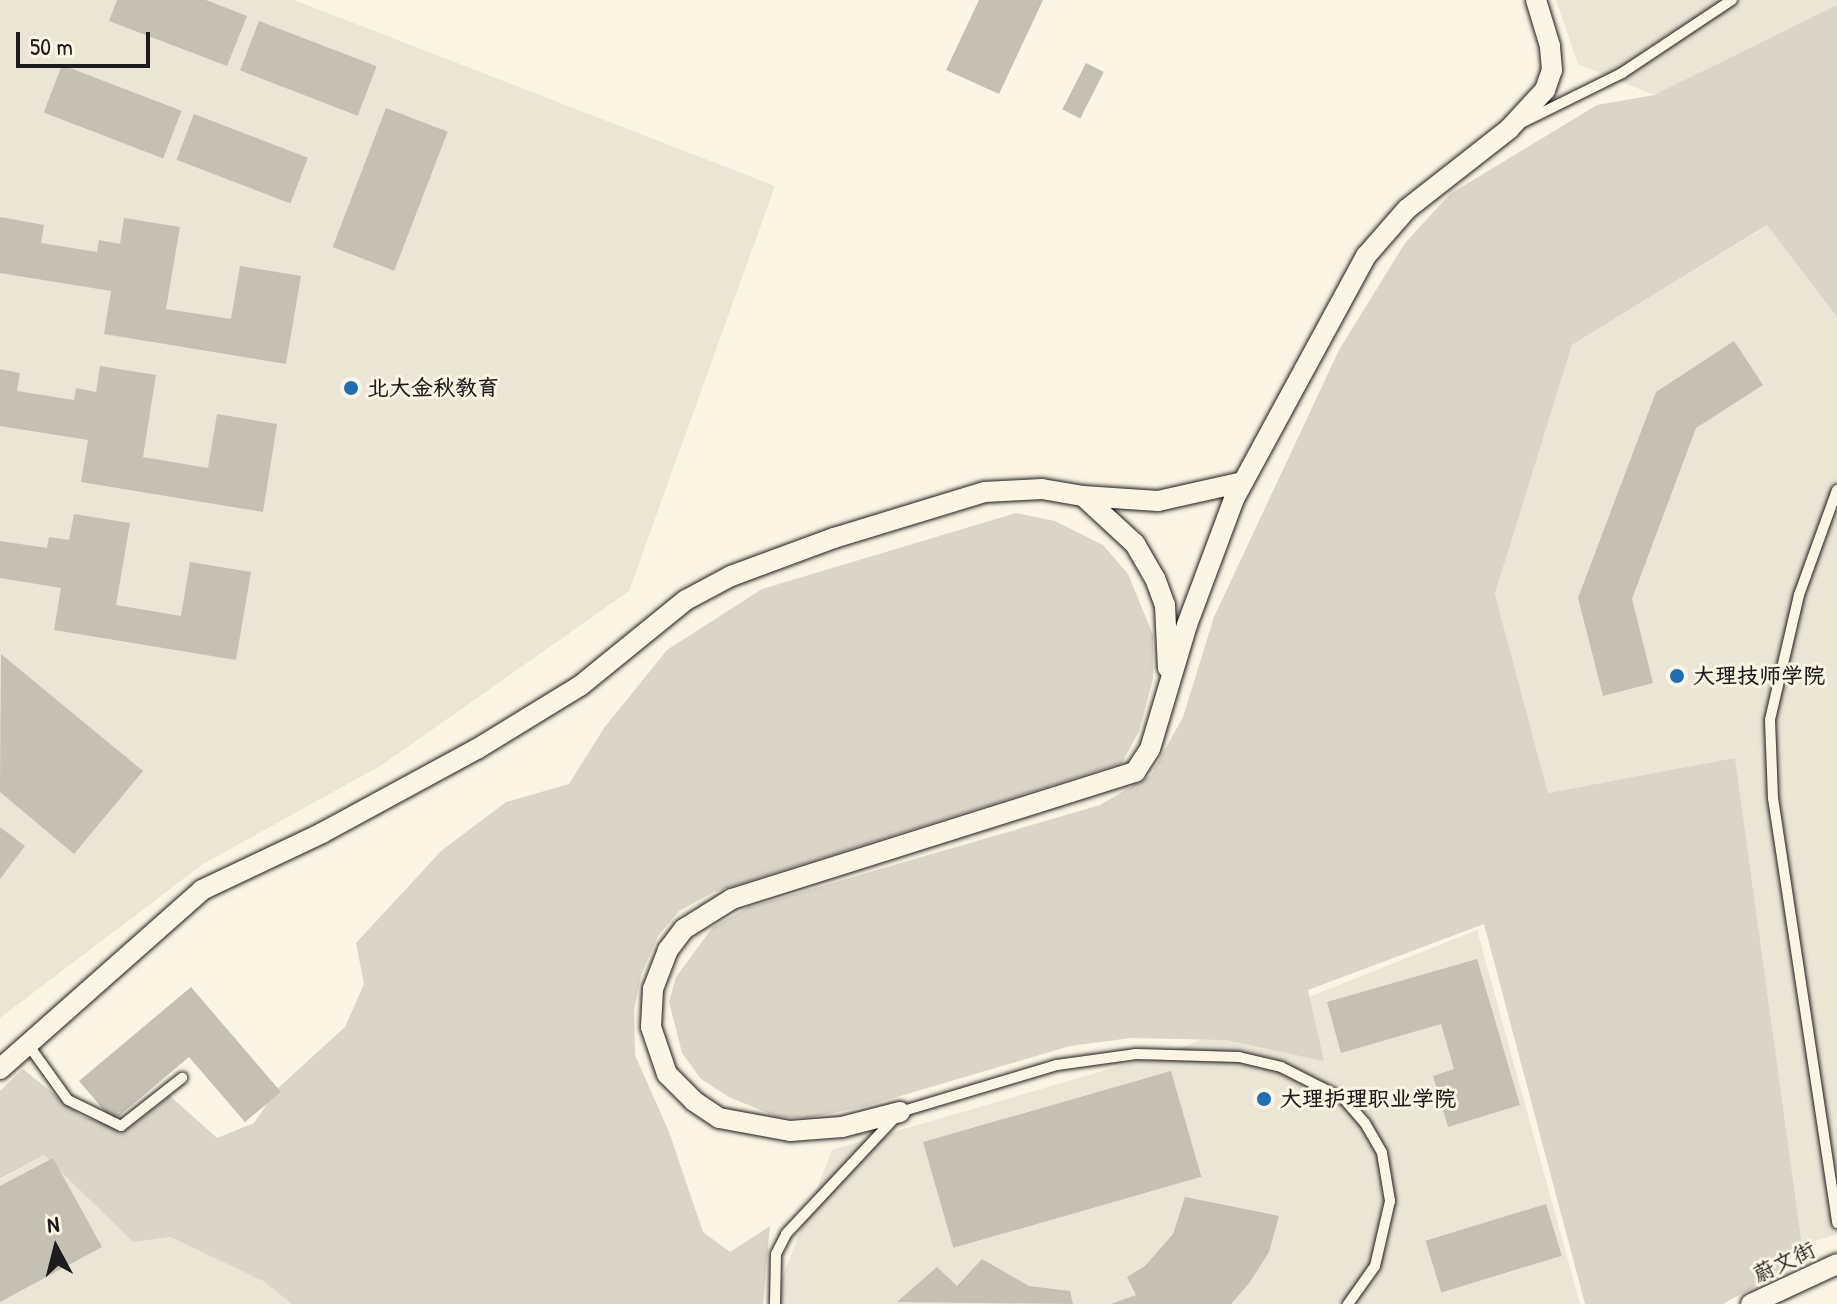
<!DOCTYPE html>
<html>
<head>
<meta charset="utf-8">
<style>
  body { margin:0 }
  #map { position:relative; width:1837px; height:1304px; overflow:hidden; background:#fcf5e5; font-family:"Patrick Hand","LXGW WenKai TC",sans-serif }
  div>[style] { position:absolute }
  .built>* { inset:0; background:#ebe5d6 }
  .green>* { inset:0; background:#dbd5c8 }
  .building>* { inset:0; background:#c4c0b3; transform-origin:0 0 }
  .roads { filter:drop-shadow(0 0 2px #1c1c1c) drop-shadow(0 0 2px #1c1c1c) }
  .service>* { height:10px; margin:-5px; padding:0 5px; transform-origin:5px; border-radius:5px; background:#fcf5e5 }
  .minor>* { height:20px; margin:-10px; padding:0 10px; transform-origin:10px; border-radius:10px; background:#fcf5e5 }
  .dots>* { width:22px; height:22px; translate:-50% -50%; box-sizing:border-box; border:4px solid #fcf5e5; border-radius:50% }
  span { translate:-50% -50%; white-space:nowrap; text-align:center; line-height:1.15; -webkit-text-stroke:6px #fcf5e5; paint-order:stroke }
  .poi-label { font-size:22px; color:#1c1c1c; font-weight:700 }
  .left { translate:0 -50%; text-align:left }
  .street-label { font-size:22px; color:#1c1c1c }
  .north { position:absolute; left:16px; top:1208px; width:80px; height:80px; -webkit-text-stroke:6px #fcf5e5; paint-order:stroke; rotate:353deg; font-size:22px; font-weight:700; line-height:32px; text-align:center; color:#1c1c1c }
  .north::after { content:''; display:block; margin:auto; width:28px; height:36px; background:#1c1c1c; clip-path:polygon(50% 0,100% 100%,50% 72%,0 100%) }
  .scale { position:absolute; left:16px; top:32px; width:134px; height:36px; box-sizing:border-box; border:4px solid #1c1c1c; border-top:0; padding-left:10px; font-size:24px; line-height:28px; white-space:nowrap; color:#1c1c1c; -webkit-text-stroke:6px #fcf5e5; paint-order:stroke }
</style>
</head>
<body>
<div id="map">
  <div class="built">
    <i style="clip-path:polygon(0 0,294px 0,775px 186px,629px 591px,382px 765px,203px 864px,0 1018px)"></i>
    <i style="clip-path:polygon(1556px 0,1837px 0,1837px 5px,1654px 95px,1578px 64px)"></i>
    <i style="clip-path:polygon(1768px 225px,1837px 317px,1837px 1234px,1802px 1245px,1735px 759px,1548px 793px,1495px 594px,1572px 345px)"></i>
    <i style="clip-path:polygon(1477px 930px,1580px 1304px,772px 1304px,832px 1150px,1178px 1049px)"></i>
    <i style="clip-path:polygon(44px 1155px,133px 1241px,170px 1237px,263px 1281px,292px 1304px,0 1304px,0 1180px)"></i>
  </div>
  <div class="green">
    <i style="clip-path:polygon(1837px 5px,1837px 317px,1767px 225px,1572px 345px,1495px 594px,1548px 793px,1735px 758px,1802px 1245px,1777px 1274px,1723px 1304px,1585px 1304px,1484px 924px,1308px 990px,1324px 1061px,1226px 1040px,1131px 1038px,1070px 1046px,863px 1107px,807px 1118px,777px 1117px,729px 1097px,701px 1079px,682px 1053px,669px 1002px,676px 977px,713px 927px,747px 908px,1100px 805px,1151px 775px,1183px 717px,1214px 617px,1339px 350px,1405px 243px,1450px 194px,1597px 105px,1654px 95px)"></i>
    <i style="clip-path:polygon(1016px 513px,1055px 521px,1103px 545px,1128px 574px,1153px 635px,1153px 679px,1139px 731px,1122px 763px,714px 892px,679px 911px,658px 936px,641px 975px,634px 1010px,635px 1055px,669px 1132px,703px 1232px,730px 1252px,770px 1226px,763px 1304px,292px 1304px,263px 1281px,170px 1237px,133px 1242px,44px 1155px,0 1179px,0 1091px,23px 1069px,81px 1116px,126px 1130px,170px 1096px,217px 1138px,254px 1123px,277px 1089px,345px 1027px,364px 984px,356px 943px,441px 851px,506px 802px,569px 784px,604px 728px,667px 650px,762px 589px)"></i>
  </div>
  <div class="building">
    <i style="clip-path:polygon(117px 0,206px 0,247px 16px,227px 66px,109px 21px)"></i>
    <i style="clip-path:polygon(979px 0,1043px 0,999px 94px,946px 70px)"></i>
    <i style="left:259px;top:21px;width:126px;height:53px;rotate:21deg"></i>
    <i style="left:1086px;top:63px;width:20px;height:52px;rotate:27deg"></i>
    <i style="left:62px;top:65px;width:128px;height:51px;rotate:21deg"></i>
    <i style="left:386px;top:108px;width:66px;height:149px;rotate:21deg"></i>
    <i style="left:194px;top:114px;width:122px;height:49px;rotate:21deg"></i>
    <i style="clip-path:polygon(0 217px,44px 225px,41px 243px,97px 252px,99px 240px,120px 244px,124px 218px,180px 227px,166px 309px,231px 319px,240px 266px,301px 276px,286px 364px,104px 334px,111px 291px,0 273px)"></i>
    <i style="clip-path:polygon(1734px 341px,1763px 385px,1696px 428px,1632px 599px,1653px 683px,1603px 696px,1578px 598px,1656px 392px)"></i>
    <i style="clip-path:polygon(100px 366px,156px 375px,143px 457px,208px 468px,217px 414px,277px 424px,263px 512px,81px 482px,88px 440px,0 426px,0 369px,20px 373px,17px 391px,74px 400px,76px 388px,96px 392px)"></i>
    <i style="clip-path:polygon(74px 514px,130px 523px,116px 605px,181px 616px,190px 562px,251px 572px,236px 660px,54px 630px,61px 588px,0 578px,0 541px,47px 548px,49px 537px,69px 540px)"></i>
    <i style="clip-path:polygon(1px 654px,143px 771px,74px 854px,0 792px)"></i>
    <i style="clip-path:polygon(0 827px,25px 846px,0 879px)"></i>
    <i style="clip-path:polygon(1477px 959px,1520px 1105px,1448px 1127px,1433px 1076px,1454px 1069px,1441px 1024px,1341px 1053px,1327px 1002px)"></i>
    <i style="clip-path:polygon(191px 987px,281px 1092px,245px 1122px,189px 1057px,113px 1121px,79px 1081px)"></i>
    <i style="left:1171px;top:1071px;width:110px;height:258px;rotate:74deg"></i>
    <i style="clip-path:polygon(53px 1158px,102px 1247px,0 1302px,0 1186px)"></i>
    <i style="clip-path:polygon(1185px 1197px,1279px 1216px,1269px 1252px,1250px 1282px,1231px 1304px,1111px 1304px,1136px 1295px,1127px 1277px,1145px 1266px,1173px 1234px)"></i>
    <i style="left:1546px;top:1204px;width:54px;height:126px;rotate:73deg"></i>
    <i style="clip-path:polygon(982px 1259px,1029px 1286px,1070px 1291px,1073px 1304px,897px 1302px,937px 1267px,957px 1286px)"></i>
  </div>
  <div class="roads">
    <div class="service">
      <i style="left:1521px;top:123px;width:113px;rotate:-26.3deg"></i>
      <i style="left:1622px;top:73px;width:132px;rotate:-33.6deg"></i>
      <i style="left:1837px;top:490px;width:112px;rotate:109.9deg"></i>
      <i style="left:1799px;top:595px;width:128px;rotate:103.1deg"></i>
      <i style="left:1770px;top:720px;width:78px;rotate:87.8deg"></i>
      <i style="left:1773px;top:798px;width:430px;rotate:81.4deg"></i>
      <i style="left:27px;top:1043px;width:70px;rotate:54.3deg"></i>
      <i style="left:68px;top:1100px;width:59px;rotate:26.1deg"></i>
      <i style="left:121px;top:1126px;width:78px;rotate:-38.2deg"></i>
      <i style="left:775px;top:1304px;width:50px;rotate:-88.9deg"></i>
      <i style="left:776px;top:1254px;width:22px;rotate:-63deg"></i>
      <i style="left:786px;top:1234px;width:167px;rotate:-46.9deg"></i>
      <i style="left:900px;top:1112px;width:164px;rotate:-16.7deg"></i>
      <i style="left:1057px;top:1065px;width:80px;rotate:-7.9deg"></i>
      <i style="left:1136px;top:1054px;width:103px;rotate:1.7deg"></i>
      <i style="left:1239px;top:1057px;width:43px;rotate:13.4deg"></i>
      <i style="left:1281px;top:1067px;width:71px;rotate:26.9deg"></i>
      <i style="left:1344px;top:1099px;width:32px;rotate:49deg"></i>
      <i style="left:1365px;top:1123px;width:34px;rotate:60deg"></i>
      <i style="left:1382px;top:1153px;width:49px;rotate:80.5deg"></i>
      <i style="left:1390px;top:1201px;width:67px;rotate:103deg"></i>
      <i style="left:1375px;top:1266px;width:47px;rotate:125.4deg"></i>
    </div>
    <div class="minor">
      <i style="left:1083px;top:496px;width:75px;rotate:3.8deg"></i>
      <i style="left:1158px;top:501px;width:87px;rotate:-12.6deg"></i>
      <i style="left:0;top:1069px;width:270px;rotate:-41.5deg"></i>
      <i style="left:202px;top:890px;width:133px;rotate:-25.4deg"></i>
      <i style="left:322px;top:833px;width:176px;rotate:-28.5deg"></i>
      <i style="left:477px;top:749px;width:121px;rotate:-31.5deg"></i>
      <i style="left:580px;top:686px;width:136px;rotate:-39.1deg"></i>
      <i style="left:686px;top:600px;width:51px;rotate:-28.1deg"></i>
      <i style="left:731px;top:576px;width:110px;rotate:-20.3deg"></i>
      <i style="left:834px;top:538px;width:157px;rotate:-17deg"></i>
      <i style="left:984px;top:492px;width:58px;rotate:-3deg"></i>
      <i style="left:1042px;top:489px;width:42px;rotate:9.7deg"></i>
      <i style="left:1083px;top:496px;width:71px;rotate:42.7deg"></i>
      <i style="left:1135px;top:544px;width:39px;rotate:60deg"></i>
      <i style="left:1155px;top:578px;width:29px;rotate:70deg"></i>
      <i style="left:1165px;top:605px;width:63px;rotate:87.3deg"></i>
      <i style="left:900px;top:1112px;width:60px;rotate:165.5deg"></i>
      <i style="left:842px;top:1127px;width:52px;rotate:175.6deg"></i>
      <i style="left:790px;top:1131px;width:72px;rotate:-169.6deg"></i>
      <i style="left:719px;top:1118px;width:30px;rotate:-146deg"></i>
      <i style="left:694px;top:1101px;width:38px;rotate:-135deg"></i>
      <i style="left:667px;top:1074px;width:50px;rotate:-108.8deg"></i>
      <i style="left:651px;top:1027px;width:38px;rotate:-87deg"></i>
      <i style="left:653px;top:989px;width:42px;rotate:-69deg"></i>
      <i style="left:668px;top:950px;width:26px;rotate:-53deg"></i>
      <i style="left:684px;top:929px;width:57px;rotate:-32deg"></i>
      <i style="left:732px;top:899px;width:423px;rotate:-17.5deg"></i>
      <i style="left:1135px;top:772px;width:27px;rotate:-57deg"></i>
      <i style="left:1150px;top:749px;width:129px;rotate:-73.4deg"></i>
      <i style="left:1187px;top:625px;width:134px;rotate:-69.5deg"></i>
      <i style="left:1234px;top:499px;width:277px;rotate:-61.5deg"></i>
      <i style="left:1366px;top:256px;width:62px;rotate:-48.9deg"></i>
      <i style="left:1407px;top:209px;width:130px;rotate:-38.1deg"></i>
      <i style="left:1509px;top:129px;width:53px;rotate:-47.3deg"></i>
      <i style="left:1545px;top:90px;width:21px;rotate:-71deg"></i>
      <i style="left:1552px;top:70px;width:24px;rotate:-95deg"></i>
      <i style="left:1550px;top:46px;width:48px;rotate:-106.9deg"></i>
      <i style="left:1751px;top:1304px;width:95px;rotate:-24.9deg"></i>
    </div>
  </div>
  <div class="dots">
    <i style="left:351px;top:388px;background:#1f6fb2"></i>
    <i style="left:1677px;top:676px;background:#1f6fb2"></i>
    <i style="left:1264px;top:1099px;background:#1f6fb2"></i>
  </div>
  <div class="poi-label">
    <span class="left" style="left:367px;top:388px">北大金秋教育</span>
    <span class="left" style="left:1693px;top:676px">大理技师学院</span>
    <span class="left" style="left:1280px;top:1099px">大理护理职业学院</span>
  </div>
  <div class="street-label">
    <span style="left:1784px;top:1262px;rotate:-25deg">蔚文街</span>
  </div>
  <div class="north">N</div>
  <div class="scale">50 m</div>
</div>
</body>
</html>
